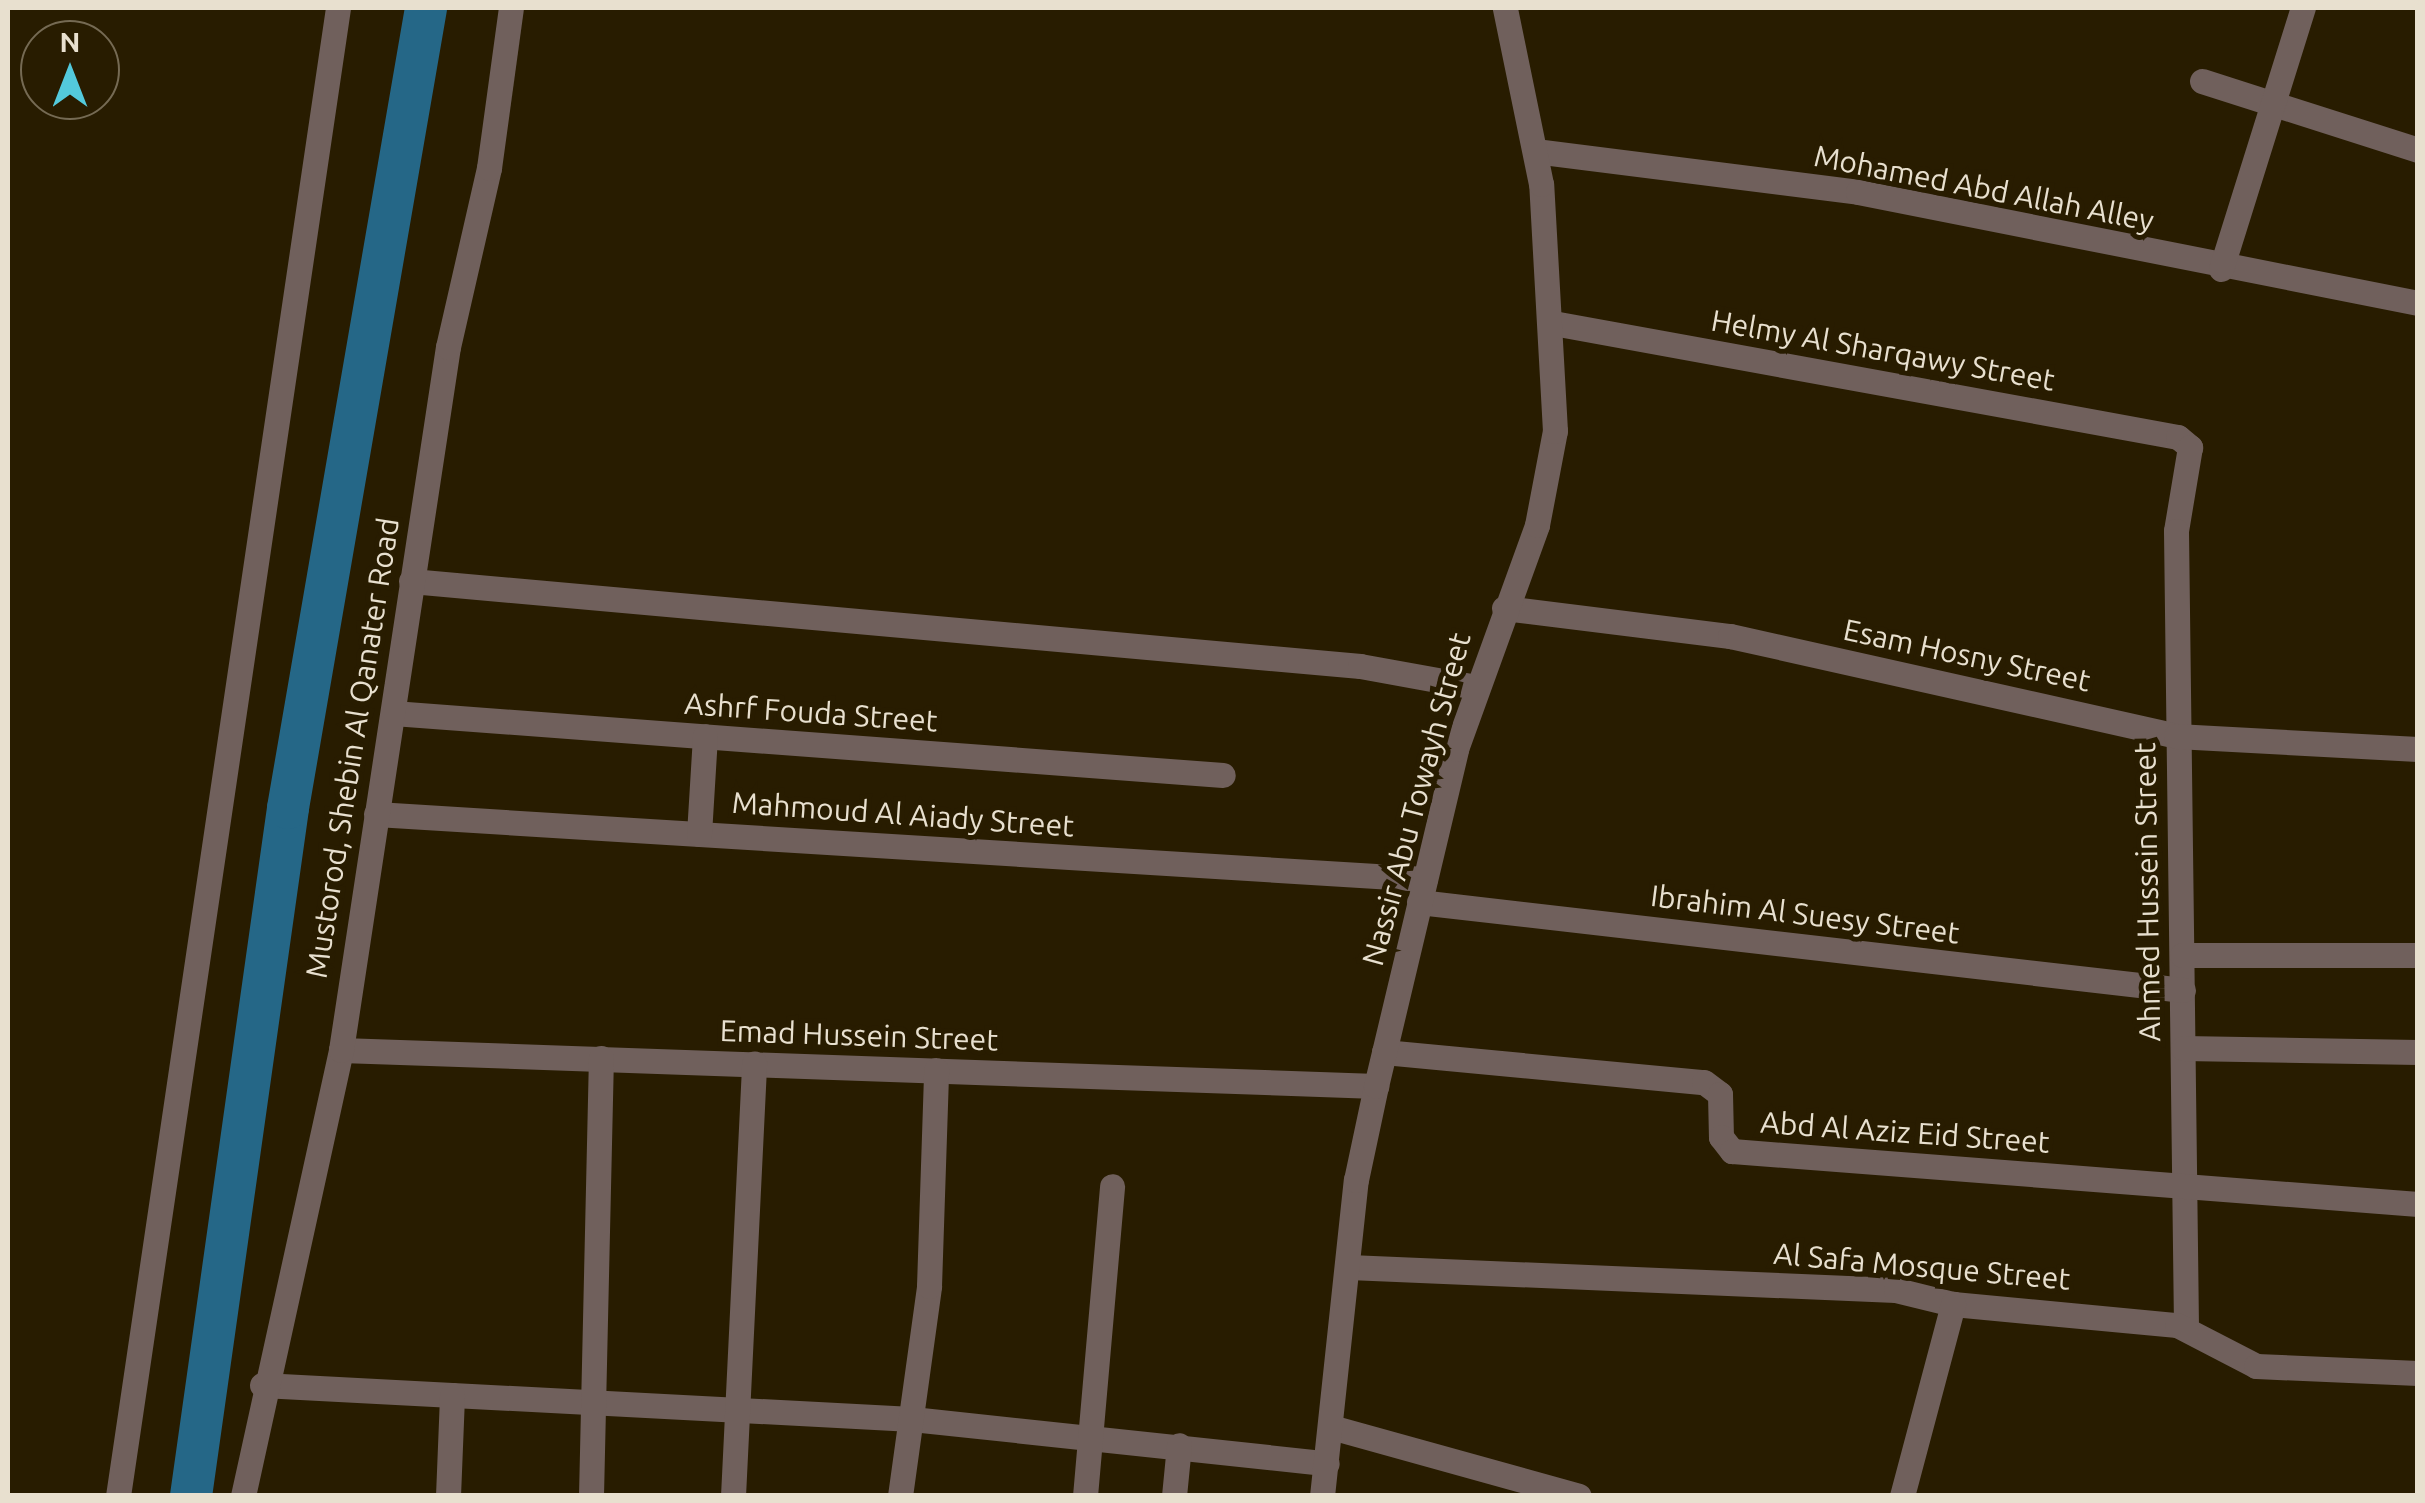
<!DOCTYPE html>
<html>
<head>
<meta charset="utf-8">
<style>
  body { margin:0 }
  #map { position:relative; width:2425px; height:1503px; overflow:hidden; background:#281c00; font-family:Ubuntu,sans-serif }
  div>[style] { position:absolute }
  .canal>* { height:42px; margin:-21px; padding:0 21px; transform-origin:21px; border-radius:21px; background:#256787 }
  .street>* { height:25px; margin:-12.5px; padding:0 12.5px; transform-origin:12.5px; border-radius:12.5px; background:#70605c }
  span { translate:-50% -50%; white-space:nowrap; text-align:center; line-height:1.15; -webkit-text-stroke:10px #281c00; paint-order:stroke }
  .street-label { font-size:30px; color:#e8e0cf }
  .frame { position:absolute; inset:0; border:10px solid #e8e0cf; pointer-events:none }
  .north { position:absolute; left:20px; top:20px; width:100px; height:100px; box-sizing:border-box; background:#281c00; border:2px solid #756a53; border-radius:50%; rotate:0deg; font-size:28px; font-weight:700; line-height:40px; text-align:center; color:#e8e0cf }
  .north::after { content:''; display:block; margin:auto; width:35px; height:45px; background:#53cadc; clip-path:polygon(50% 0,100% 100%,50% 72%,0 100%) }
</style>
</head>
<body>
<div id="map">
  <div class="canal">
    <i style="left:191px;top:1496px;width:695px;rotate:-81.97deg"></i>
    <i style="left:288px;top:808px;width:812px;rotate:-80.21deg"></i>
  </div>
  <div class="street">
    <i style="left:2202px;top:81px;width:227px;rotate:17.7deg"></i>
    <i style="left:1535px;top:151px;width:326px;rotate:7.2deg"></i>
    <i style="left:1858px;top:192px;width:571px;rotate:11.21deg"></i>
    <i style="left:2221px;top:269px;width:274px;rotate:-72.6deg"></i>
    <i style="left:1553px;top:323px;width:635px;rotate:10.34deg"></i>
    <i style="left:2178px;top:437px;width:16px;rotate:40deg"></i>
    <i style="left:2190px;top:447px;width:85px;rotate:99.5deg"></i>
    <i style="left:2176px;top:531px;width:797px;rotate:89.28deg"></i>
    <i style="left:411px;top:581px;width:953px;rotate:5.12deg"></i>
    <i style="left:1360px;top:666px;width:117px;rotate:10.3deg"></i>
    <i style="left:1504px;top:608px;width:228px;rotate:7.1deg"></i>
    <i style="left:1730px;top:636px;width:457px;rotate:12.6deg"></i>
    <i style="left:2176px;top:736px;width:242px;rotate:3.1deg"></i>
    <i style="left:393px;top:713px;width:832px;rotate:4.27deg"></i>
    <i style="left:376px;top:814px;width:1051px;rotate:3.55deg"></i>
    <i style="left:699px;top:834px;width:98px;rotate:-86.5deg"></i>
    <i style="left:1419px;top:902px;width:769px;rotate:6.57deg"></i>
    <i style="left:2182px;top:955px;width:236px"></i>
    <i style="left:2183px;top:1048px;width:235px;rotate:1deg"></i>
    <i style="left:341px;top:1050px;width:1036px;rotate:1.99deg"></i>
    <i style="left:1384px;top:1052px;width:321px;rotate:5.4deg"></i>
    <i style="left:1704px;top:1082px;width:20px;rotate:37deg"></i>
    <i style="left:1720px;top:1094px;width:43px;rotate:88.7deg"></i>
    <i style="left:1721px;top:1137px;width:18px;rotate:52deg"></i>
    <i style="left:1732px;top:1151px;width:688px;rotate:4.42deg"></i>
    <i style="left:1349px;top:1267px;width:547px;rotate:2.41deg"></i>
    <i style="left:1896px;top:1290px;width:59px;rotate:13.8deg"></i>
    <i style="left:1953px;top:1304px;width:225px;rotate:5.4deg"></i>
    <i style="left:2177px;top:1325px;width:89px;rotate:27.4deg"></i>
    <i style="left:2256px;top:1366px;width:162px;rotate:2.5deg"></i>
    <i style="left:262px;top:1385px;width:651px;rotate:2.99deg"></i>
    <i style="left:912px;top:1419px;width:417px;rotate:6.1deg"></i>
    <i style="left:1331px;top:1427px;width:257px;rotate:15.5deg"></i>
    <i style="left:118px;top:1496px;width:1504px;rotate:-81.59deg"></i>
    <i style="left:243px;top:1496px;width:457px;rotate:-77.6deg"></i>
    <i style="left:341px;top:1050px;width:711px;rotate:-81.35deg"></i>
    <i style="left:448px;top:347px;width:184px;rotate:-77.1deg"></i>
    <i style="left:489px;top:168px;width:162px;rotate:-82.2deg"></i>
    <i style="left:448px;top:1496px;width:101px;rotate:-87.7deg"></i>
    <i style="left:591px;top:1496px;width:438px;rotate:-88.7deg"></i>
    <i style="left:733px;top:1496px;width:433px;rotate:-87.2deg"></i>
    <i style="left:900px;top:1496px;width:212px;rotate:-82.1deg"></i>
    <i style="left:929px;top:1286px;width:216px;rotate:-88.1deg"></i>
    <i style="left:1085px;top:1496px;width:311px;rotate:-85deg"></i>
    <i style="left:1174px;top:1496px;width:51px;rotate:-84.4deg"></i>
    <i style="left:1322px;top:1496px;width:318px;rotate:-83.9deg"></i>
    <i style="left:1356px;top:1180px;width:96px;rotate:-78deg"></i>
    <i style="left:1376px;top:1086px;width:346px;rotate:-76.6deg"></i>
    <i style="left:1456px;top:749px;width:238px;rotate:-70.1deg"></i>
    <i style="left:1537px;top:525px;width:96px;rotate:-79.2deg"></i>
    <i style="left:1555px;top:431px;width:247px;rotate:-93.2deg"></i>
    <i style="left:1541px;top:184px;width:180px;rotate:-101.6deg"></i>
    <i style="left:1902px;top:1496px;width:199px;rotate:-75.1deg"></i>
  </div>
  <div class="street-label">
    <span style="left:1984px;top:188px;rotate:11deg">Mohamed Abd Allah Alley</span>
    <span style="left:1883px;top:350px;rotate:10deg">Helmy Al Sharqawy Street</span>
    <span style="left:1967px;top:655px;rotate:12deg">Esam Hosny Street</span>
    <span style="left:811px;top:712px;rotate:4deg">Ashrf Fouda Street</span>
    <span style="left:352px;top:748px;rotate:-81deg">Mustorod, Shebin Al Qanater Road</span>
    <span style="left:1416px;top:799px;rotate:-75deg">Nassir Abu Towayh Street</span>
    <span style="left:903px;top:814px;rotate:4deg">Mahmoud Al Aiady Street</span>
    <span style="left:2147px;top:892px;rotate:-91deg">Ahmed Hussein Street</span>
    <span style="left:1805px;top:914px;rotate:7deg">Ibrahim Al Suesy Street</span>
    <span style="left:859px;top:1035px;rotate:2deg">Emad Hussein Street</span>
    <span style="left:1905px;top:1132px;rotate:4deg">Abd Al Aziz Eid Street</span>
    <span style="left:1922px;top:1266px;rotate:5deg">Al Safa Mosque Street</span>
  </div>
  <div class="frame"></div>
  <div class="north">N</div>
</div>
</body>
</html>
